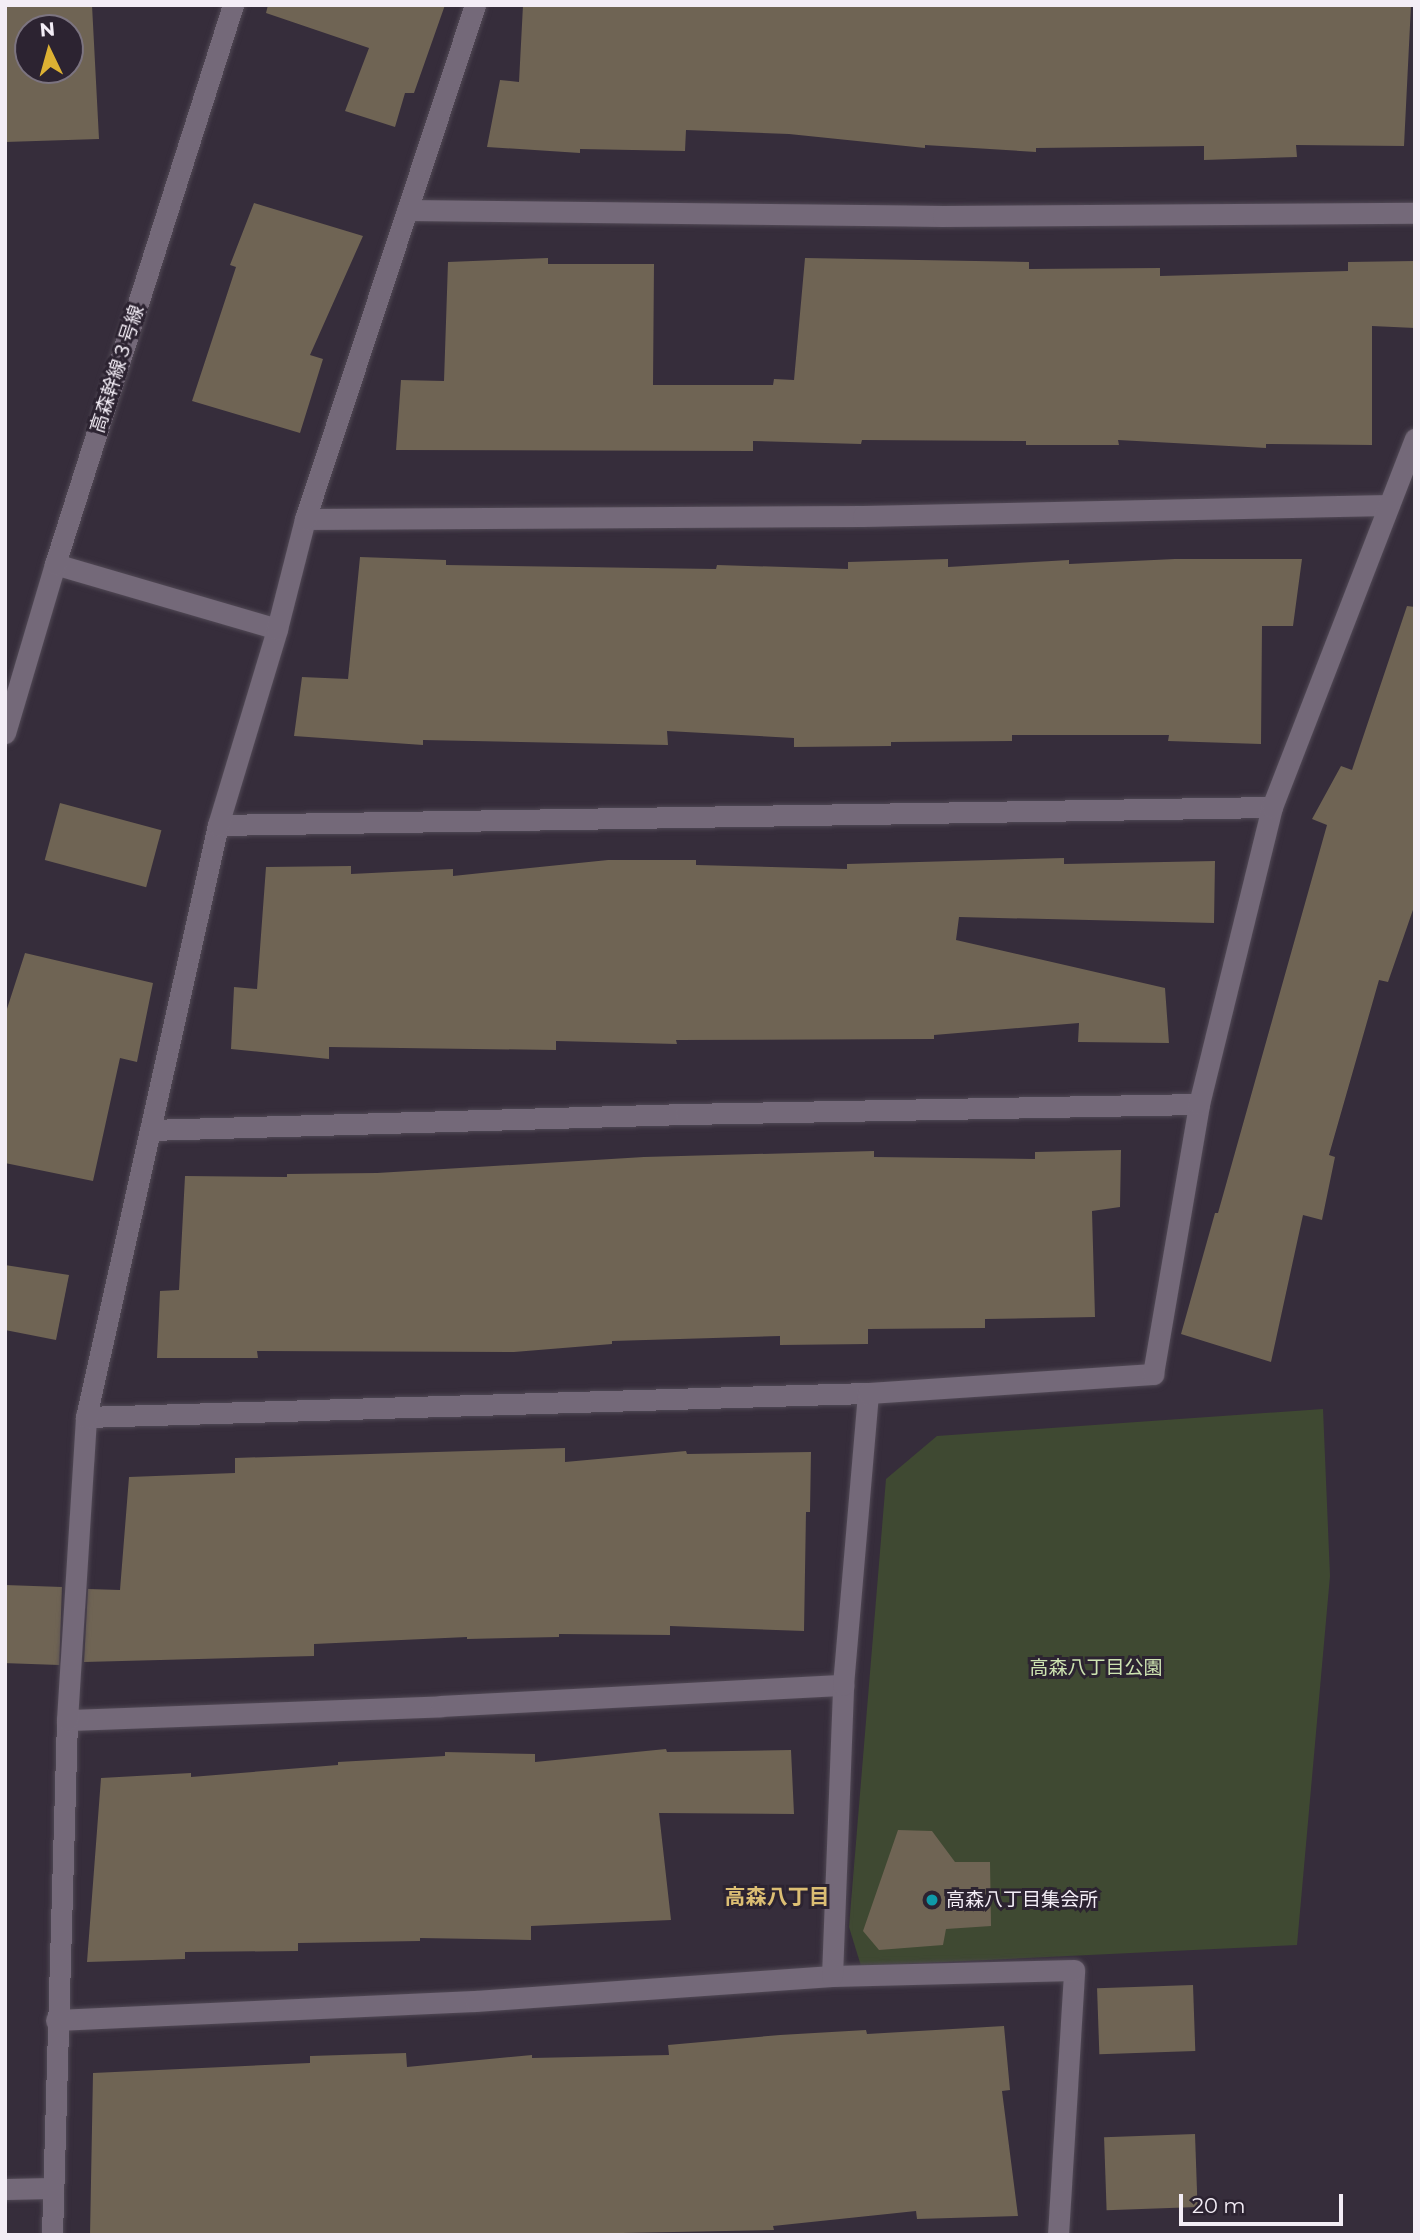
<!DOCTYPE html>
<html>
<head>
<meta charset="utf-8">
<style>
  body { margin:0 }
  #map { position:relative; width:1420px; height:2240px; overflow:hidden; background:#362d3b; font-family:Montserrat,"Noto Sans JP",sans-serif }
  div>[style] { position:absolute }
  .green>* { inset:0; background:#3f4932 }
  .building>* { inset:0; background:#6f6454; transform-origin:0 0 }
  .roads { filter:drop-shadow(0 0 2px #514955) drop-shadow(0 0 2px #514955) }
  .minor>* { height:21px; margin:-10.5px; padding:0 10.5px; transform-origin:10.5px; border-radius:10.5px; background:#746979 }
  .dots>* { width:19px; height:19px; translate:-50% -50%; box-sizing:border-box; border:4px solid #2c2331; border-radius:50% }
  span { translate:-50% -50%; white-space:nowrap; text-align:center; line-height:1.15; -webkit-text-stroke:6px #2c2331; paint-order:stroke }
  .street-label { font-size:19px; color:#f3edf6 }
  .park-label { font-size:19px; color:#cde3b1 }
  .poi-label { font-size:19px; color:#f3edf6 }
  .left { translate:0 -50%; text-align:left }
  .neighbourhood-label { font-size:21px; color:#dcbe73; font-weight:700 }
  .frame { position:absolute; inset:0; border:7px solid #f3edf6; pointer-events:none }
  .north { position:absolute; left:14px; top:14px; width:70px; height:70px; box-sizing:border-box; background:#2c2331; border:2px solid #7c7480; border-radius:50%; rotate:355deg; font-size:19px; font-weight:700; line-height:28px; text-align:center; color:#f3edf6 }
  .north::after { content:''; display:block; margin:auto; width:24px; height:32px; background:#ddb133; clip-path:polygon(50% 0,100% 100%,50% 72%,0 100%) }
  .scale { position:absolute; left:1179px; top:2194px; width:164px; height:32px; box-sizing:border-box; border:4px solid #f3edf6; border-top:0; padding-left:9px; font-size:21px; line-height:24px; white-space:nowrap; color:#f3edf6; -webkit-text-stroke:5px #2c2331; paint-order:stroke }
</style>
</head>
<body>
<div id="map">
  <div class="green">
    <i style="clip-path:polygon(1323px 1409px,1330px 1576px,1297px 1945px,861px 1966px,849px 1927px,886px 1479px,937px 1436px)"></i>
  </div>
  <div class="building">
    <i style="clip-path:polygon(evenodd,6px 5px,92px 5px,99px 139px,5px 142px,6px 5px,28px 28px,70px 28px,70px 70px,28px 70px,28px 28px)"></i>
    <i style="clip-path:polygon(268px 5px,445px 5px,414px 93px,405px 93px,395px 127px,345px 111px,369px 48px,266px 13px)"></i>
    <i style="clip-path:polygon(523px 5px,1411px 5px,1404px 146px,1296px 145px,1297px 157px,1204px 160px,1204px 146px,1036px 148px,1036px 152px,925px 145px,925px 148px,789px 134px,686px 130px,685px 151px,580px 149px,580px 153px,487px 147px,500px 80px,519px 82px)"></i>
    <i style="clip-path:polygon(254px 203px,363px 236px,310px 355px,323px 359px,300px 433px,192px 401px,236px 267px,230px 265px)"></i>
    <i style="clip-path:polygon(548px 258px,548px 264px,654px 264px,653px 385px,773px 385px,774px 379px,794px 380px,805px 258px,1029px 262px,1029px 269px,1160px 268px,1160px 276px,1348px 271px,1348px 262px,1415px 261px,1415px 328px,1372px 326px,1372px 445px,1266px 444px,1266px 448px,1118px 440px,1119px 445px,1026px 445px,1026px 441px,862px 440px,861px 444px,753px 441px,753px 451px,396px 450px,401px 380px,444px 381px,448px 262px)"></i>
    <i style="clip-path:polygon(360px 557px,446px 560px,446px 565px,716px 569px,717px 565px,848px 569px,848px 562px,948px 559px,948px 567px,1069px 560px,1069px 564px,1175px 559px,1302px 559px,1293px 626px,1262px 626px,1261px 744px,1168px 741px,1169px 735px,1012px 735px,1012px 741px,891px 742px,891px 746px,794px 747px,794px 738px,667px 731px,668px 745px,423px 740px,423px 745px,294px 736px,302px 677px,348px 679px)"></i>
    <i style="clip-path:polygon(1407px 606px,1415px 607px,1415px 904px,1388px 982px,1379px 980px,1329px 1155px,1335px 1157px,1322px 1220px,1303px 1215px,1271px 1362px,1181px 1334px,1215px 1213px,1218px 1213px,1327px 825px,1312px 819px,1341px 766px,1352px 770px)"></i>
    <i style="left:60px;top:803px;width:105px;height:59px;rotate:15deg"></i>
    <i style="clip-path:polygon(1064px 858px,1064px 864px,1215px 861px,1214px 923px,959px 917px,956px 940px,1165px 988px,1169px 1043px,1078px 1042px,1079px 1023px,934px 1035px,934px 1039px,676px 1040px,677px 1044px,556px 1041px,556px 1050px,329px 1047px,329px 1059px,231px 1049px,234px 987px,257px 989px,266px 867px,351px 866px,351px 874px,453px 869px,453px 876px,608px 860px,696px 860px,696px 865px,847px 869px,847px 864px)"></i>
    <i style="clip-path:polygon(25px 953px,153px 983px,137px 1062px,120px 1058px,93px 1181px,5px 1163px,5px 1015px)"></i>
    <i style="clip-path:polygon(1121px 1150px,1120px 1207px,1092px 1211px,1095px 1317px,985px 1319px,985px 1328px,868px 1329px,868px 1344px,780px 1345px,780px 1336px,612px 1341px,612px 1344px,514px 1352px,257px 1351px,258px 1358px,157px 1358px,160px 1291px,179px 1290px,185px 1176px,287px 1177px,287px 1174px,377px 1173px,644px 1157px,874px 1151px,874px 1157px,1035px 1159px,1035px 1152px)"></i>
    <i style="clip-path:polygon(5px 1265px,69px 1275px,56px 1340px,5px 1330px)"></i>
    <i style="clip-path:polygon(565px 1448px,565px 1462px,686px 1451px,687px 1454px,811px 1452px,810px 1512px,806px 1512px,804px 1631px,670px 1626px,670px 1635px,559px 1634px,559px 1637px,467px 1639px,467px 1637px,314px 1644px,314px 1656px,84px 1662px,88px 1589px,120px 1590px,129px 1477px,235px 1473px,235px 1458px)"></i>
    <i style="left:5px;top:1585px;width:57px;height:78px;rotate:2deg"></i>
    <i style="clip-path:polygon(666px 1749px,667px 1752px,791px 1750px,794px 1814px,659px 1813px,671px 1920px,531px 1926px,531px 1940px,420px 1938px,420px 1941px,298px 1943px,298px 1951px,185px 1952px,185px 1959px,87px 1962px,101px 1778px,191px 1773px,191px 1777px,338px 1765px,338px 1762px,445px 1756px,445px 1752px,535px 1754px,535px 1762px)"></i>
    <i style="clip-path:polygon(898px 1830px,932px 1831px,955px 1862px,990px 1862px,991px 1926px,946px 1929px,943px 1945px,879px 1950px,863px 1931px)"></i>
    <i style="left:1193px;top:1985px;width:66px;height:96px;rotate:88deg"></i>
    <i style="clip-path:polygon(1004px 2026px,1010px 2090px,1002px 2091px,1018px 2216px,917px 2219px,916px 2211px,773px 2226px,774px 2230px,519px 2235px,90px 2235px,93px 2073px,310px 2063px,310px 2056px,406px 2053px,407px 2067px,532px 2055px,532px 2058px,669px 2055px,668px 2045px,780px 2035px,866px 2030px,867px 2034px)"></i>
    <i style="left:1195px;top:2134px;width:73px;height:91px;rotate:88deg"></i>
  </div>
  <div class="roads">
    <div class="minor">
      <i style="left:407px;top:210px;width:536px;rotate:0.64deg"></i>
      <i style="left:943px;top:216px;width:472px;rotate:-0.4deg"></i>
      <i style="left:305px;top:519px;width:558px;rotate:-0.31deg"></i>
      <i style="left:863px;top:516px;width:526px;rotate:-1.2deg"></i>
      <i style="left:55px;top:564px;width:231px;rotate:16.3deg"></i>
      <i style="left:5px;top:733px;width:176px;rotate:-73.5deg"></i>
      <i style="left:55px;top:564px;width:587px;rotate:-72.34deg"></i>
      <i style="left:218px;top:825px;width:1054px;rotate:-0.98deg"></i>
      <i style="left:150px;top:1130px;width:536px;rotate:-1.71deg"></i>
      <i style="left:686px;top:1114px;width:513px;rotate:-1.12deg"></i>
      <i style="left:86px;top:1417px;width:782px;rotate:-1.76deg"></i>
      <i style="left:67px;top:1720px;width:374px;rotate:-2.1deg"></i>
      <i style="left:441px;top:1706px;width:403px;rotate:-3deg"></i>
      <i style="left:56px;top:2020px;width:419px;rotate:-2.6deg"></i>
      <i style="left:475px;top:2001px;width:358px;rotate:-4deg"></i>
      <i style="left:5px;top:2189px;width:48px;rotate:-1.2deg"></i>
      <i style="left:52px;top:2235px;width:515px;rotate:-88.33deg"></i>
      <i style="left:67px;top:1720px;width:304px;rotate:-86.4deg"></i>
      <i style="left:86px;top:1417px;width:607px;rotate:-77.43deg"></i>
      <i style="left:218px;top:825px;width:205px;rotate:-73.2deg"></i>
      <i style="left:277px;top:629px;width:114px;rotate:-75.7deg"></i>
      <i style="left:305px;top:519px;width:541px;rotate:-71.7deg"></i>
      <i style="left:1058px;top:2235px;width:265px;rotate:-86.5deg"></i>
      <i style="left:1074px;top:1970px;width:242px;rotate:178.6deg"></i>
      <i style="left:832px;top:1976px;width:291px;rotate:-87.8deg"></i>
      <i style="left:843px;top:1685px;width:293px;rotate:-85.1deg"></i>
      <i style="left:868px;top:1393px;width:286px;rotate:-3.8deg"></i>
      <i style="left:1153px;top:1374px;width:274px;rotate:-80.3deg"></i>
      <i style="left:1199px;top:1104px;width:306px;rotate:-76.2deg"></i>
      <i style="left:1272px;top:807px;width:395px;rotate:-68.8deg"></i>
    </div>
  </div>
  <div class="dots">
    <i style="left:932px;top:1900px;background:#0f9aa8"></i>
  </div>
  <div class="street-label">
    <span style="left:117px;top:369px;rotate:-72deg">高森幹線３号線</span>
  </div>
  <div class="park-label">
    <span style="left:1096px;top:1668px">高森八丁目公園</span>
  </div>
  <div class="poi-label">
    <span class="left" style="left:946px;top:1900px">高森八丁目集会所</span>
  </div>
  <div class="neighbourhood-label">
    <span style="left:777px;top:1897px">高森八丁目</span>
  </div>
  <div class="frame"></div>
  <div class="north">N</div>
  <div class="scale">20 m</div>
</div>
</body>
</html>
